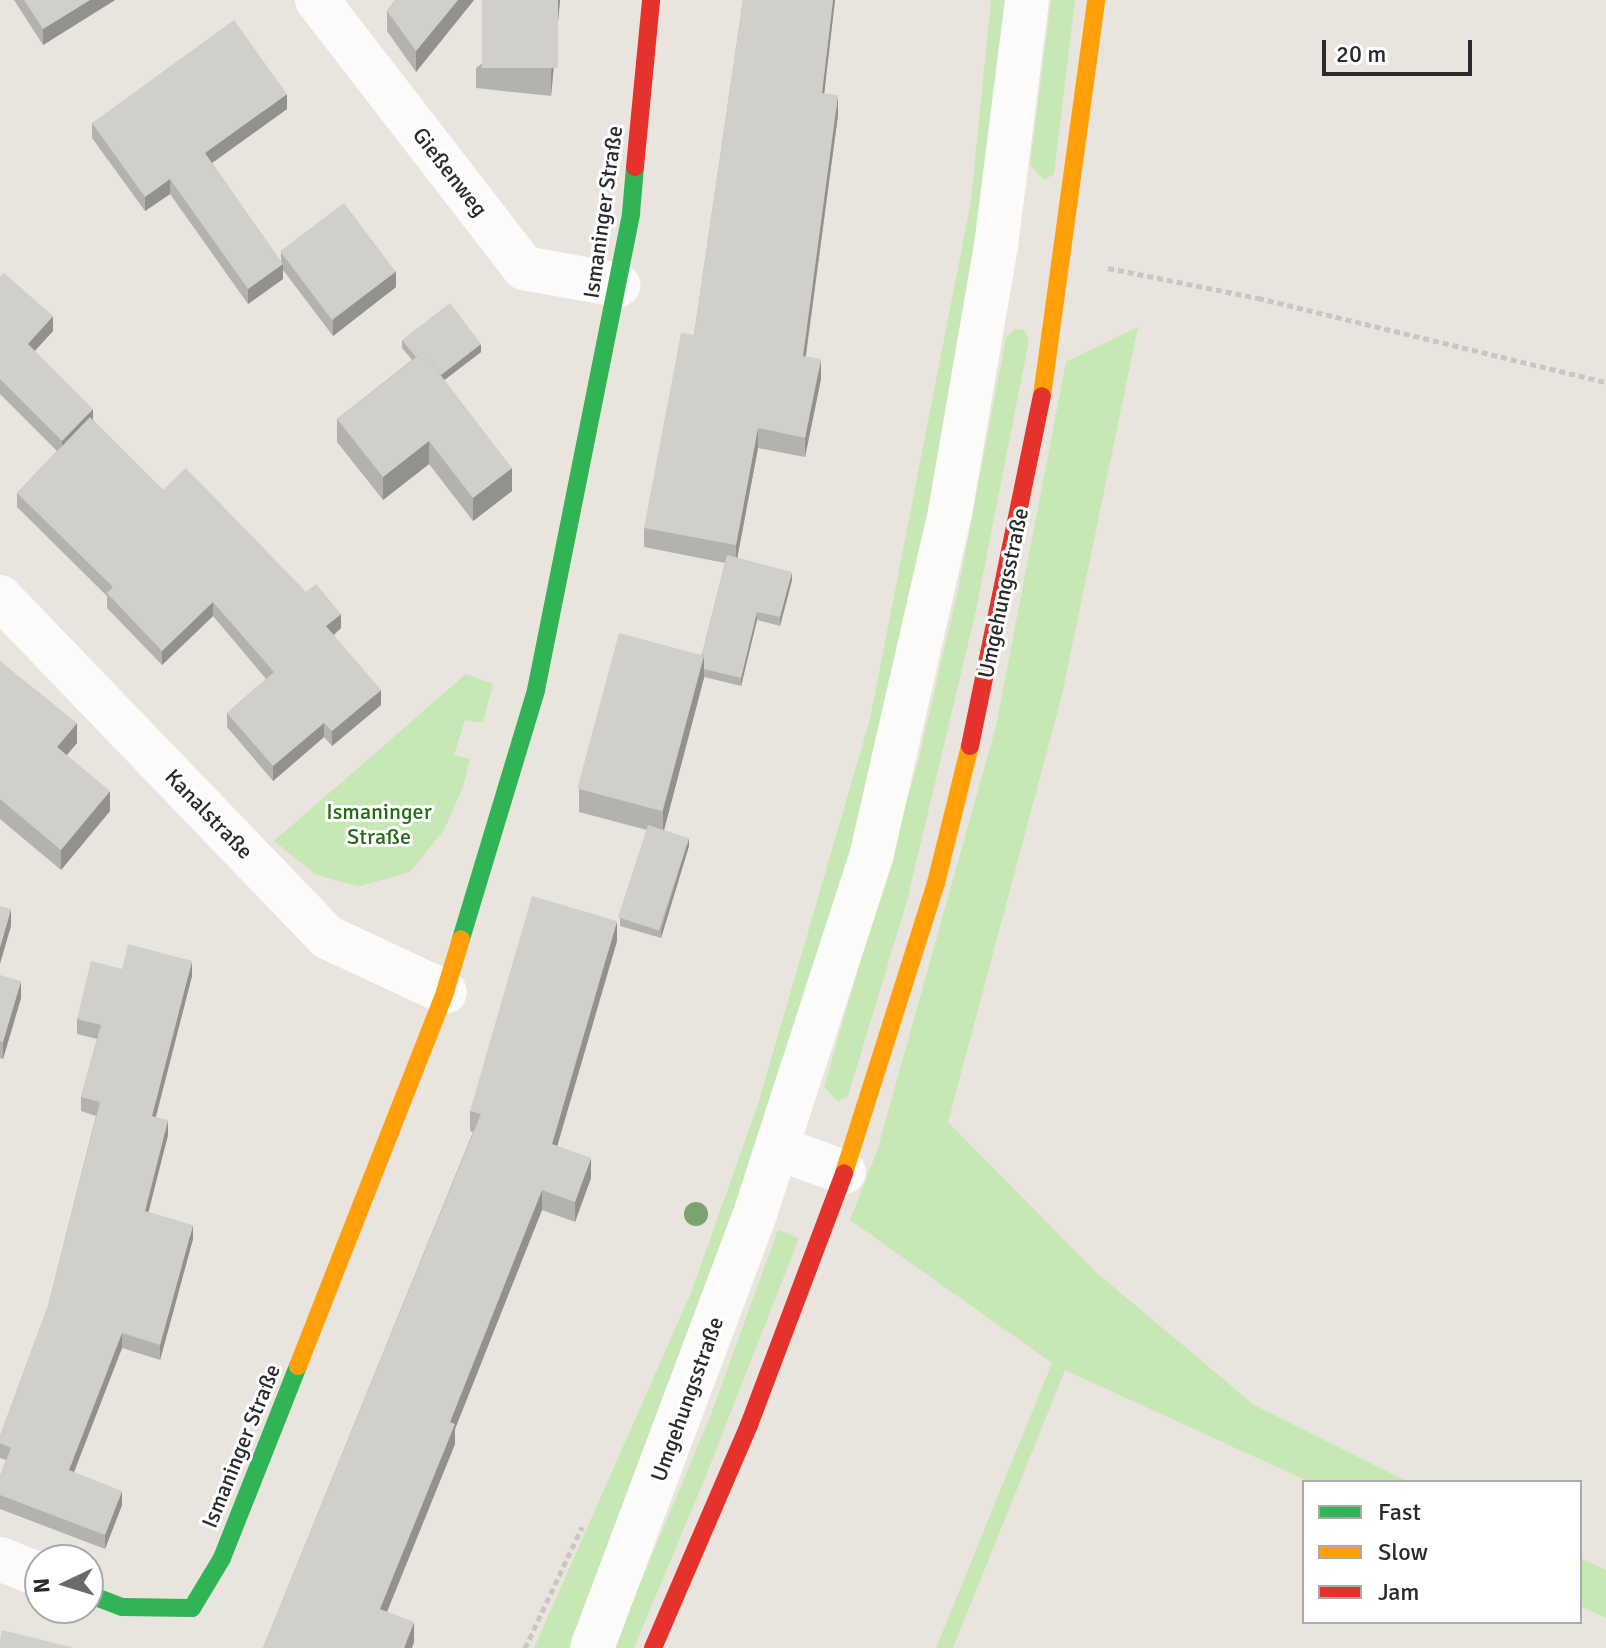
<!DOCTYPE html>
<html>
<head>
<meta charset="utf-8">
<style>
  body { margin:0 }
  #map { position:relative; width:1606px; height:1648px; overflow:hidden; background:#e9e5de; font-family:Signika,sans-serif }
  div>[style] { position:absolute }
  .green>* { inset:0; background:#c7e7b4 }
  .path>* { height:5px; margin-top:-2.5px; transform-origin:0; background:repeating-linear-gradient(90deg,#c8c7c6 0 6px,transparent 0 10px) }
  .street>* { height:44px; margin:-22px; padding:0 22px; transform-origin:22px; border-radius:22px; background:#fcfbfa }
  .fast>* { height:18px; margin:-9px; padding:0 9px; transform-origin:9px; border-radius:9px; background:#30b455 }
  .slow>* { height:18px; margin:-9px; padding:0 9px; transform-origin:9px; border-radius:9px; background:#ff9f0a }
  .jam>* { height:18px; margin:-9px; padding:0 9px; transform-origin:9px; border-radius:9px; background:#e5322d }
  .trees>* { width:24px; height:24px; margin:-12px; border-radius:50%; background:#7ca36e }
  .wall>* { inset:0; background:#b4b2ae }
  .shaded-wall>* { inset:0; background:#92918d }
  .building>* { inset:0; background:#d1cfca; transform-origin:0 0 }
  span { translate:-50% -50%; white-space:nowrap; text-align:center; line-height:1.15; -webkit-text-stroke:6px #fff; paint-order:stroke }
  .street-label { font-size:22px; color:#2a2a2a }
  .park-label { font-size:22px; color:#226d13 }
  .legend { position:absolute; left:1302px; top:1480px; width:280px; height:144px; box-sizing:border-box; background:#fff; border:2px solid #aaa; margin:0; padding:10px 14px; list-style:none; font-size:24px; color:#2a2a2a }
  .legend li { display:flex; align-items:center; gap:16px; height:40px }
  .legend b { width:40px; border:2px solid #aaa }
  .north { position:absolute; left:24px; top:1544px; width:80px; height:80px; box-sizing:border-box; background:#fff; border:2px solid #aaa; border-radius:50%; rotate:266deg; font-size:22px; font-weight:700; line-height:32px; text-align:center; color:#2a2a2a }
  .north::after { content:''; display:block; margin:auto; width:28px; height:36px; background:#6d6b69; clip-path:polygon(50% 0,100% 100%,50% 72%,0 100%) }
  .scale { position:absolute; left:1322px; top:40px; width:150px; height:36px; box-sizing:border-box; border:4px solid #2a2a2a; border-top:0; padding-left:10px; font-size:24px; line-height:28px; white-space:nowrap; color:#2a2a2a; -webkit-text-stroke:6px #fff; paint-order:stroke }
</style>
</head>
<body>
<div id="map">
  <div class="green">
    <i style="clip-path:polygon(991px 0,1013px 0,991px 201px,891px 723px,801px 1036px,574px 1648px,534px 1648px,691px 1293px,758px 1104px,870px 719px,971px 201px)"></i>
    <i style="clip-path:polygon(1051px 0,1075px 0,1054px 174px,1044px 180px,1030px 165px)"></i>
    <i style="clip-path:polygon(1138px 327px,1062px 695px,948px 1122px,1097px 1273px,1254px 1405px,1408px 1482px,1310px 1482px,1065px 1370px,953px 1648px,936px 1648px,1052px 1363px,850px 1220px,877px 1151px,996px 726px,1066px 362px)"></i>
    <i style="clip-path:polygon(1014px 329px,1024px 330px,1029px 340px,976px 610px,907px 901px,848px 1096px,838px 1101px,824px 1087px,918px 762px,959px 586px,1006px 338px)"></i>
    <i style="clip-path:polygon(466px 674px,493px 684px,483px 723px,465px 720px,454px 755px,470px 759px,463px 787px,444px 830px,410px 872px,360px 886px,337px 881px,315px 874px,274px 841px)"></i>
    <i style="clip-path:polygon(778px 1230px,799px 1238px,705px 1478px,634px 1648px,613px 1648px,710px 1417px)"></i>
    <i style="clip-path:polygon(1580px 1558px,1606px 1570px,1606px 1618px,1580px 1606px)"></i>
  </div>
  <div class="path">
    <i style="left:1108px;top:268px;width:153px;rotate:11.3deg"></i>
    <i style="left:1258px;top:298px;width:358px;rotate:13.6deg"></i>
    <i style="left:525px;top:1648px;width:134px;rotate:-64.8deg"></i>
  </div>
  <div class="street">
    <i style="left:317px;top:0;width:339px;rotate:52.3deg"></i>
    <i style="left:524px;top:268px;width:96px;rotate:10.3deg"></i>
    <i style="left:0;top:597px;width:472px;rotate:46.1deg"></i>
    <i style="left:327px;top:937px;width:130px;rotate:25deg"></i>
    <i style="left:777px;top:1148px;width:71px;rotate:19.7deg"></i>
    <i style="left:0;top:1559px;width:43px;rotate:21.8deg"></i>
    <i style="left:592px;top:1648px;width:467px;rotate:-69.4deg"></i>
    <i style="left:756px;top:1211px;width:376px;rotate:-72deg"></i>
    <i style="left:872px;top:853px;width:350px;rotate:-77.1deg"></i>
    <i style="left:950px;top:512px;width:270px;rotate:-80.2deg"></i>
    <i style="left:996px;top:246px;width:248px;rotate:-82.8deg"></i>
  </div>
  <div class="fast">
    <i style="left:461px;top:939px;width:260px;rotate:-73.2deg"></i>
    <i style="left:536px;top:690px;width:486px;rotate:-78.7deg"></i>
    <i style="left:631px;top:213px;width:46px;rotate:-85deg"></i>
    <i style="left:88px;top:1594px;width:36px;rotate:21deg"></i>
    <i style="left:122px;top:1607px;width:70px;rotate:0.8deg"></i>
    <i style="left:192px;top:1608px;width:58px;rotate:-59deg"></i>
    <i style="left:222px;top:1558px;width:206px;rotate:-68.4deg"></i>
  </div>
  <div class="slow">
    <i style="left:1042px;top:396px;width:400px;rotate:-82.2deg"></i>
    <i style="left:844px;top:1173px;width:304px;rotate:-72.4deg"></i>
    <i style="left:936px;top:883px;width:141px;rotate:-76.1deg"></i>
    <i style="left:298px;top:1366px;width:402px;rotate:-68.5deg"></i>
    <i style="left:445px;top:992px;width:55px;rotate:-73.2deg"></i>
  </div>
  <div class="jam">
    <i style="left:635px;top:167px;width:168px;rotate:-84.5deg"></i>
    <i style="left:970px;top:746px;width:357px;rotate:-78.4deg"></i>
    <i style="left:653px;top:1648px;width:243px;rotate:-66.7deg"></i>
    <i style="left:749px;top:1425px;width:269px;rotate:-69.3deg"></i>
  </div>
  <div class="trees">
    <i style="left:696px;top:1214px"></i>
  </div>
  <div class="wall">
    <i style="clip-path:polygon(14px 0,115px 0,43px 45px)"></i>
    <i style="clip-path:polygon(395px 0,474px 0,416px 72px,387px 31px,387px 11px)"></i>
    <i style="clip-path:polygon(560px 0,551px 96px,476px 88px,476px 68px)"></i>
    <i style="clip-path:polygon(743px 0,835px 0,824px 93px,838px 115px,806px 356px,821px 379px,805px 457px,758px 448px,737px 558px,792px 580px,780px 626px,757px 620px,741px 686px,704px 677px,664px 830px,689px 846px,661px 938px,620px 926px,620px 918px,647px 830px,579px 812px,579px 789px,702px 654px,725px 563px,644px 547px,644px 528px,694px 335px)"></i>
    <i style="clip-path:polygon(287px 109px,212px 163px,281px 262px,281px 252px,396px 287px,333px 336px,283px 270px,283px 279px,248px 304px,170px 194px,145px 211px,92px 138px,92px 123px)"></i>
    <i style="clip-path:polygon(0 277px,53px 331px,35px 351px,93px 420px,163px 490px,341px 628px,334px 635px,381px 705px,332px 746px,324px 737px,273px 781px,227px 727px,227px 713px,266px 679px,213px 616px,162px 665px,107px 608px,107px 596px,17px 507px,17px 493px,57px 451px,0 394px)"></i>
    <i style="clip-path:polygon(402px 340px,481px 352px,444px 380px,512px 491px,473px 521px,429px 464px,383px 500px,337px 442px,337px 419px,412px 360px,402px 348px)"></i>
    <i style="clip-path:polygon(0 661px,77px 743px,66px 755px,110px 811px,61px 870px,0 819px)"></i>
    <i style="clip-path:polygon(617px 941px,557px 1146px,591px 1178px,575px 1222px,542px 1210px,455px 1429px,455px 1444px,387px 1612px,414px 1642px,263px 1648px,473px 1132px,470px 1131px,470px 1111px)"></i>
    <i style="clip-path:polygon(122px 969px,192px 976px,156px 1117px,168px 1135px,148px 1212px,193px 1239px,160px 1360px,122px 1348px,74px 1472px,122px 1505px,105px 1549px,0 1509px,0 1476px,6px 1460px,0 1458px,0 1436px,48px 1306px,96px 1116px,81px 1111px,81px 1097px,97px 1039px,77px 1034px,77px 1019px)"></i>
    <i style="clip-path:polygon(0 975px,21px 998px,3px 1059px,0 1058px)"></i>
  </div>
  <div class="shaded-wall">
    <i style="clip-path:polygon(90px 0,115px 0,43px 45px,43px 29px)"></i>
    <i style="clip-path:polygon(458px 0,474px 0,416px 72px,416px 51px)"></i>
    <i style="clip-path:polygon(558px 0,560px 0,551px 96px,551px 75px)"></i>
    <i style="clip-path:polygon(833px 0,835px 0,822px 113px,822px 93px)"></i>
    <i style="clip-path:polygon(287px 94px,287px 109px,205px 168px,205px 153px)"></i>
    <i style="clip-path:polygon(838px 95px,838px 115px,803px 375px,803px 356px)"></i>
    <i style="clip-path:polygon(170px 179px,170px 194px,145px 211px,145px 197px)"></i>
    <i style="clip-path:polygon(283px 264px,283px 279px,248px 304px,248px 289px)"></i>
    <i style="clip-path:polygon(396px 271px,396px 287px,333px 336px,333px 320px)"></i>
    <i style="clip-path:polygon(53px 316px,53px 331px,28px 358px,28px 344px)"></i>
    <i style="clip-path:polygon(481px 344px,481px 352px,434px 388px,434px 380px)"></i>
    <i style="clip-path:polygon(821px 359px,821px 379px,805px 457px,805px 438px)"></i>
    <i style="clip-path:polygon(93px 409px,93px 424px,62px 455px,62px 441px)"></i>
    <i style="clip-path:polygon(758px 428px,758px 448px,736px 565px,736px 545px)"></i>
    <i style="clip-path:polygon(429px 441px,429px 464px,383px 500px,383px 477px)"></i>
    <i style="clip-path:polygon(512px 468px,512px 491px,473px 521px,473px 498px)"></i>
    <i style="clip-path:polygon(792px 572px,792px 580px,780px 626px,780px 617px)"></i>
    <i style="clip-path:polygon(213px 602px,213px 616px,162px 665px,162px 651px)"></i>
    <i style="clip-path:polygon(757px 612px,757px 620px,741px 686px,741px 678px)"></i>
    <i style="clip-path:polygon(341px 614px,341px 628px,326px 641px,326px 626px)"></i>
    <i style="clip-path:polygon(704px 655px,704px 678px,663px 834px,663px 811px)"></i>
    <i style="clip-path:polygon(381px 690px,381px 705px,332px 746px,332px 731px)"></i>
    <i style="clip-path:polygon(77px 723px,77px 743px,57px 767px,57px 747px)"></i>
    <i style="clip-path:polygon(324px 723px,324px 737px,273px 781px,273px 766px)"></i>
    <i style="clip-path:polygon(110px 791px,110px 811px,61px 870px,61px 850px)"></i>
    <i style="clip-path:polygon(689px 838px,689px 846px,661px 938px,661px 930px)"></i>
    <i style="clip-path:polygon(11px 909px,11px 926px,0 964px,0 947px)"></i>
    <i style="clip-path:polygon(617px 921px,617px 941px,552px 1164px,552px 1144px)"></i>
    <i style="clip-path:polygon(192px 961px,192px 976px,152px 1131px,152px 1116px)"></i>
    <i style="clip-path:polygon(21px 981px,21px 998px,3px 1059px,3px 1042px)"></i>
    <i style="clip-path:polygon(168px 1120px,168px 1135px,145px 1226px,145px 1211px)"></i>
    <i style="clip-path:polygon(591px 1158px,591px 1178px,575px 1222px,575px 1202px)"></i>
    <i style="clip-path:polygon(542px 1190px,542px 1210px,455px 1429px,455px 1444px,380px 1629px,380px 1609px,450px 1422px)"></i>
    <i style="clip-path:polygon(193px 1225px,193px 1239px,160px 1360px,160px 1345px)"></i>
    <i style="clip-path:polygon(122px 1333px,122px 1348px,69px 1485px,69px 1470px)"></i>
    <i style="clip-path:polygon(122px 1491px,122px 1505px,105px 1549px,105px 1535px)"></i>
    <i style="clip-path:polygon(414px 1622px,414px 1642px,412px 1648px,404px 1648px)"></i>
  </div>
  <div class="building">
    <i style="clip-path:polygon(24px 0,90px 0,43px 29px)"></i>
    <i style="clip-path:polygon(395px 0,458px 0,416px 51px,387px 11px)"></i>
    <i style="left:482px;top:0;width:76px;height:68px"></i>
    <i style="clip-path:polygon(743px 0,833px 0,822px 93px,838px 95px,803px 356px,821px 359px,805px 438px,758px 428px,736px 545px,644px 528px,681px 333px,694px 335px)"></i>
    <i style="clip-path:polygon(234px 20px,287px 94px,205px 153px,283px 264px,248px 289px,170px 179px,145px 197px,92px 123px)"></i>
    <i style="left:344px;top:203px;width:86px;height:80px;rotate:53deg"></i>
    <i style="clip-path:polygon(4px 273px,53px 316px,28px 344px,93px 409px,62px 441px,0 379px,0 277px)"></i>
    <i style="clip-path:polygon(450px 303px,481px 344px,441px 375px,423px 352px,416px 357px,402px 340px)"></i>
    <i style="clip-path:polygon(423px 352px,512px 468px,473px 498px,429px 441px,383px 477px,337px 419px)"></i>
    <i style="clip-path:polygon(90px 417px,163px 490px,186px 468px,306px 592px,316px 584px,341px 614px,326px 626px,381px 690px,332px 731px,324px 723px,273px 766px,227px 713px,274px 672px,213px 602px,162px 651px,107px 593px,113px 587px,17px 493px)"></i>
    <i style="clip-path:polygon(727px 555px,792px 572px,780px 617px,757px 612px,741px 678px,704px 669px,704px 655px,702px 654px)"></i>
    <i style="left:619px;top:633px;width:88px;height:161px;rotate:15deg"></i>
    <i style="clip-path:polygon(0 661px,77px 723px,57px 747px,110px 791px,61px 850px,0 799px)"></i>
    <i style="left:648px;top:825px;width:43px;height:97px;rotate:18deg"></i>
    <i style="clip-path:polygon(532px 896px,617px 921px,552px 1144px,591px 1158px,575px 1202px,542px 1190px,450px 1422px,455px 1424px,380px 1609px,414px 1622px,404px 1648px,263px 1648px,481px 1114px,470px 1111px)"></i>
    <i style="clip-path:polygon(0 906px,11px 909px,0 947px)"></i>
    <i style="clip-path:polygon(128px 944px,192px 961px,152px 1116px,168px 1120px,145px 1211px,193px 1225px,160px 1345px,122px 1333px,69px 1470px,122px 1491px,105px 1535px,0 1495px,0 1476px,11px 1448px,0 1443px,0 1436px,48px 1306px,100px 1102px,81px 1097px,101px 1025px,77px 1019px,91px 961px,122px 969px)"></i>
    <i style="clip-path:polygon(0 975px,21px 981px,3px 1042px,0 1041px)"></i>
    <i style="clip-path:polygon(2px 1630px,74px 1648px,0 1648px,0 1640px)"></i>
  </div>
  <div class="street-label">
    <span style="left:450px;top:172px;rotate:52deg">Gießenweg</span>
    <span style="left:603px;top:212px;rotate:-82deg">Ismaninger Straße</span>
    <span style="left:1003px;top:593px;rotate:-78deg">Umgehungsstraße</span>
    <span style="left:209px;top:814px;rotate:46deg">Kanalstraße</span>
    <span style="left:687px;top:1399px;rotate:-70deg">Umgehungsstraße</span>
    <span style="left:241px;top:1446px;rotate:-68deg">Ismaninger Straße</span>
  </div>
  <div class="park-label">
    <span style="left:379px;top:824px">Ismaninger<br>Straße</span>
  </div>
  <ul class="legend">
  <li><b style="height:10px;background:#30b455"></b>Fast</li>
  <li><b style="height:10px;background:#ff9f0a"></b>Slow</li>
  <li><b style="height:10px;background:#e5322d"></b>Jam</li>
  </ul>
  <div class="north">N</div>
  <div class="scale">20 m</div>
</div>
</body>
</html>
